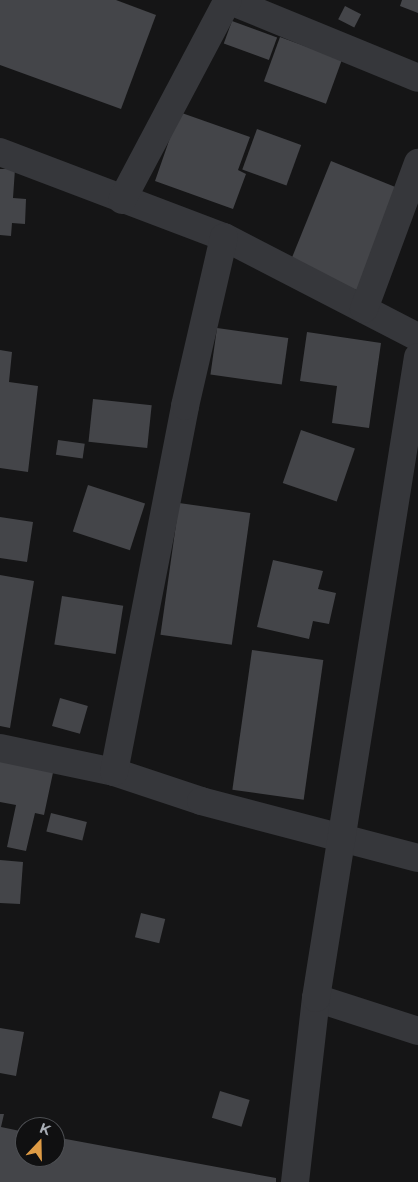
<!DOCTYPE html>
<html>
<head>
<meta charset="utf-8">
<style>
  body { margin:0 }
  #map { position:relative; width:418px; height:1182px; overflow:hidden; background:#151516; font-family:Montserrat,sans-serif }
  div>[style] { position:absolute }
  .building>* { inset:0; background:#444549; transform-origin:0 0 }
  .minor>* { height:28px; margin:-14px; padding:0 14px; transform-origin:14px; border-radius:14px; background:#36373b }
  span { translate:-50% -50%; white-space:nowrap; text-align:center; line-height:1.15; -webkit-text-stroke:4.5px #101011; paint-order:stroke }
  .north { position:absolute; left:15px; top:1117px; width:50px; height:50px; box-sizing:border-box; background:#101011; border:1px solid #4d4f53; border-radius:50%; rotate:21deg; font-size:14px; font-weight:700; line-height:20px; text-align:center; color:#a8adb5 }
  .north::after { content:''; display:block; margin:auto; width:18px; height:22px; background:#de9b45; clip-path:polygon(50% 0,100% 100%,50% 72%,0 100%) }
</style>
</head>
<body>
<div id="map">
  <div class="building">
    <i style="clip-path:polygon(0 0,116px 0,156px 15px,121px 109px,0 65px)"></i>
    <i style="clip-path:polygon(402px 0,418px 0,418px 13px,400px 6px)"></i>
    <i style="left:345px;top:6px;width:18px;height:15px;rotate:27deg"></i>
    <i style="left:232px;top:21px;width:48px;height:24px;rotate:20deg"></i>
    <i style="left:280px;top:37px;width:66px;height:47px;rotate:20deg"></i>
    <i style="clip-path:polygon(179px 112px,250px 137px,238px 170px,246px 174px,233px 209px,155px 181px)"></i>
    <i style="left:257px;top:129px;width:47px;height:43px;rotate:20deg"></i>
    <i style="left:331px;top:161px;width:74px;height:110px;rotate:22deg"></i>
    <i style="clip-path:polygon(0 169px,15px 169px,13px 198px,26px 199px,25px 224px,12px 223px,11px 236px,0 235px)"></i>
    <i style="left:217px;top:328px;width:72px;height:47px;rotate:8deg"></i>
    <i style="clip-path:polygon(307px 332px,381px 343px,369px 428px,332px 423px,337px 386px,300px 381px)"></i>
    <i style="clip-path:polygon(0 350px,12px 352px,9px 382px,38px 386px,28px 472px,0 468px)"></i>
    <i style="left:93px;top:399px;width:59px;height:43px;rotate:6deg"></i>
    <i style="left:301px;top:430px;width:57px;height:56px;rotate:19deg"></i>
    <i style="left:58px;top:440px;width:27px;height:15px;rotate:8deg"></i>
    <i style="left:88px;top:485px;width:60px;height:49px;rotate:18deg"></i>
    <i style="left:179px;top:503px;width:72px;height:133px;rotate:8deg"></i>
    <i style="clip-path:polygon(0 517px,33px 522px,27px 562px,0 558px)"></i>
    <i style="clip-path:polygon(273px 560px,323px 571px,318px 589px,336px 593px,329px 624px,313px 621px,309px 639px,257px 627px)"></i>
    <i style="clip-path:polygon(0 575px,34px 581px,10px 728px,0 726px)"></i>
    <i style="left:62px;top:596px;width:62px;height:49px;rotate:9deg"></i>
    <i style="left:252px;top:650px;width:72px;height:141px;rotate:8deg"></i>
    <i style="left:60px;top:698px;width:29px;height:29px;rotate:16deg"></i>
    <i style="clip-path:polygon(0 757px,54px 768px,44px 815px,35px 813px,26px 851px,7px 847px,16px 805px,0 802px)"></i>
    <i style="left:51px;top:813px;width:37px;height:19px;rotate:14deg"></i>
    <i style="clip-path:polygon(0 860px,23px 862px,20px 904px,0 903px)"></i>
    <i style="left:141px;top:913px;width:25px;height:25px;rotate:14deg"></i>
    <i style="clip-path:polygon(0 1028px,24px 1032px,16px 1076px,0 1073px)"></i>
    <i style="left:220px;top:1091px;width:31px;height:28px;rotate:17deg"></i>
    <i style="clip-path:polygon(0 1114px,4px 1114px,1px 1127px,25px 1132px,25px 1157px,55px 1157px,55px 1137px,276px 1178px,276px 1182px,0 1182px)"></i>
  </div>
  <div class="minor">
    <i style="left:228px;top:0;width:205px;rotate:22.3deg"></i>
    <i style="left:0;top:152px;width:240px;rotate:20.8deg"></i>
    <i style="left:224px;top:237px;width:218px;rotate:27.3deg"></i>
    <i style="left:122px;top:200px;width:226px;rotate:-62.1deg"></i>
    <i style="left:364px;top:309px;width:156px;rotate:-69.7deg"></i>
    <i style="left:0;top:748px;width:116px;rotate:11.9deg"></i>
    <i style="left:114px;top:772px;width:92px;rotate:18.4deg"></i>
    <i style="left:201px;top:801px;width:224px;rotate:14.7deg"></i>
    <i style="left:114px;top:772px;width:373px;rotate:-79deg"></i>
    <i style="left:185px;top:406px;width:173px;rotate:-77deg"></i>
    <i style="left:316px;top:998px;width:107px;rotate:17.9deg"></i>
    <i style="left:295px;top:1182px;width:185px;rotate:-83.5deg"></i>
    <i style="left:316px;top:998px;width:649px;rotate:-80.96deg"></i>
  </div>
  <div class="north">K</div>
</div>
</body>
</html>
